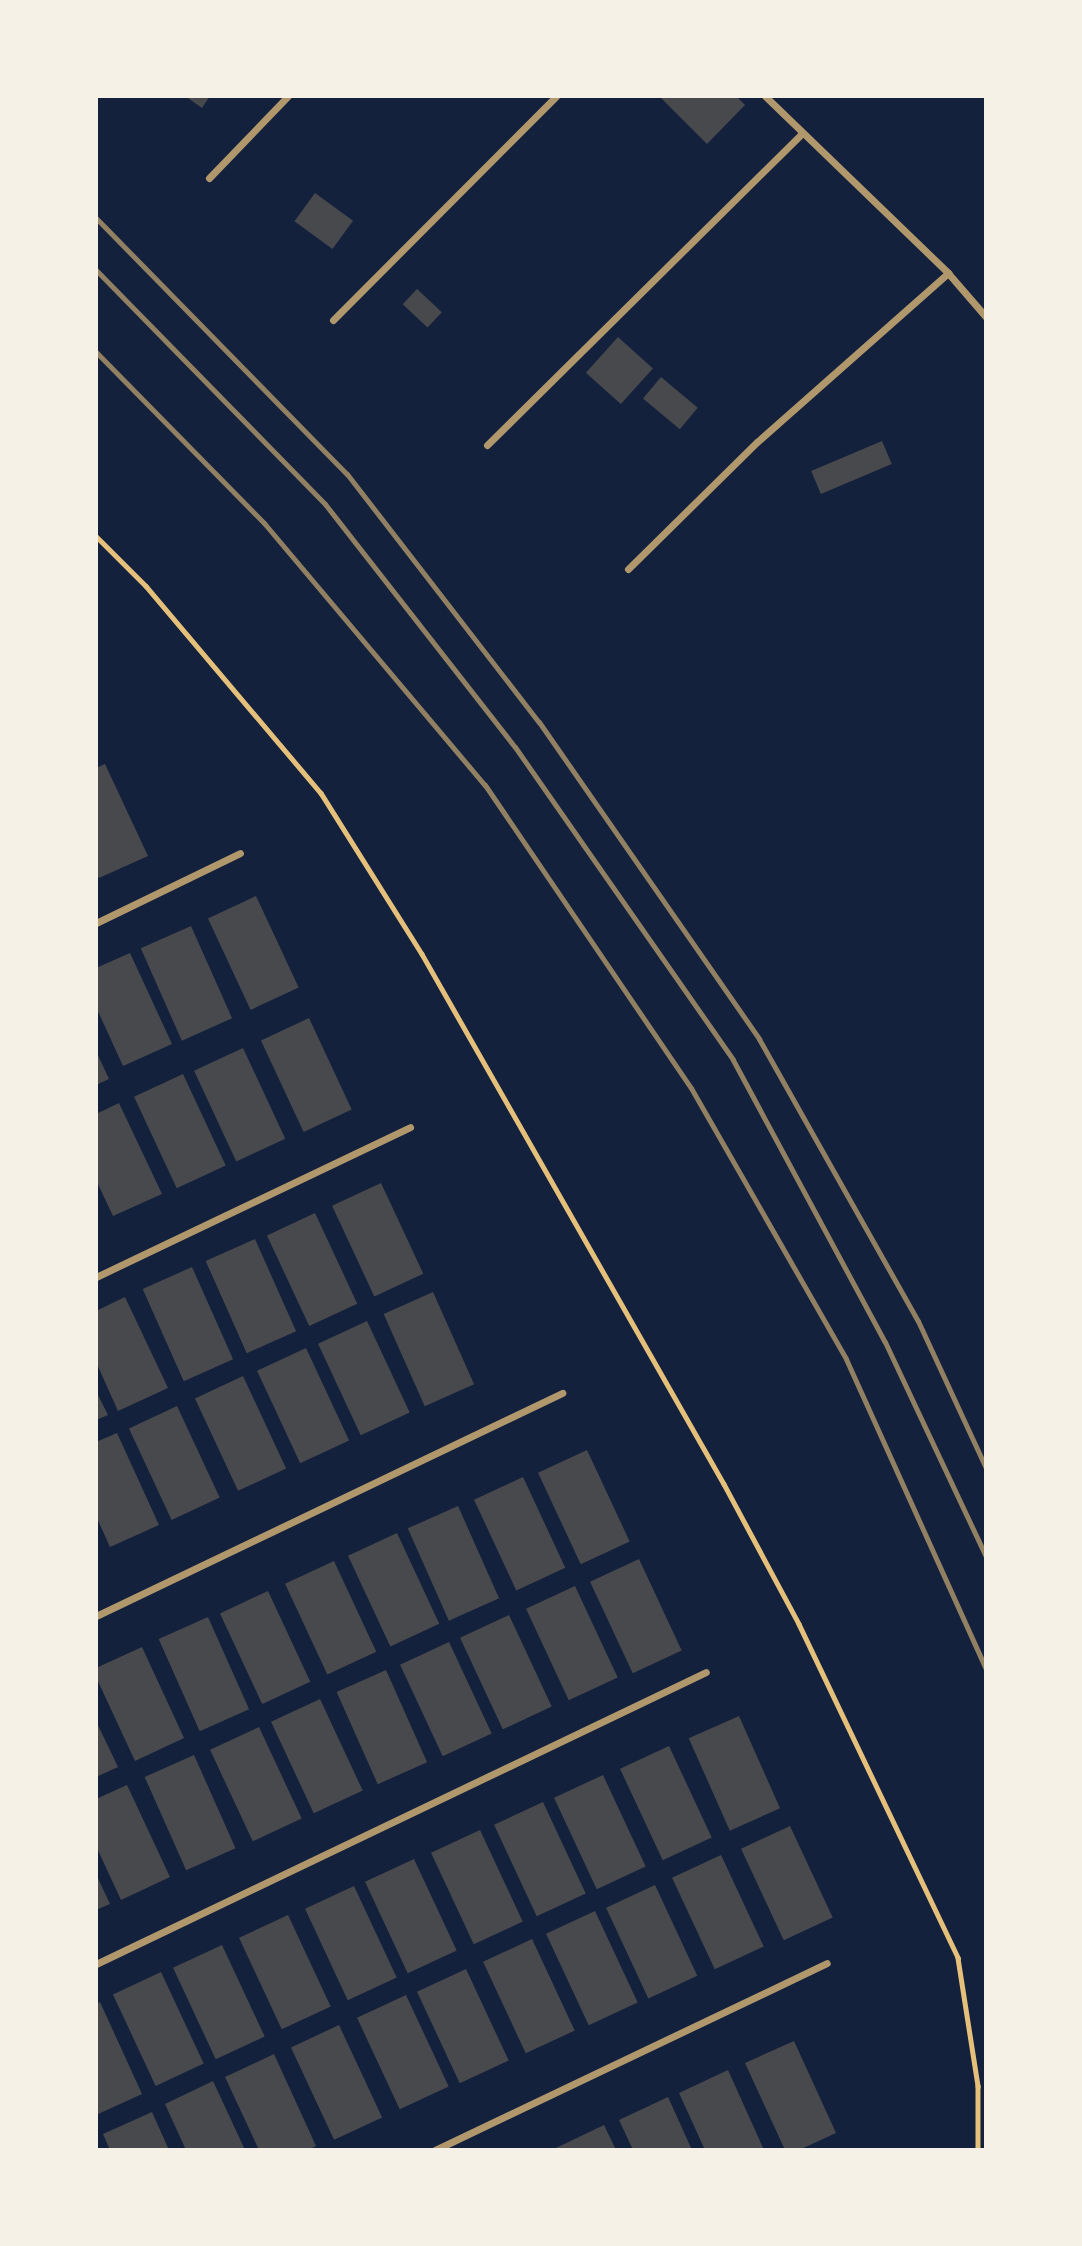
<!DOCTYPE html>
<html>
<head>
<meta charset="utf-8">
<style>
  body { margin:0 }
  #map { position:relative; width:1082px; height:2246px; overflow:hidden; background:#14213d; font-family:"Crimson Pro",serif }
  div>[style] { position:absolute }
  .building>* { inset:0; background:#48494c; transform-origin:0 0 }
  .path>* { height:4.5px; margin:-2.25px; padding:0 2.25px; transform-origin:2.25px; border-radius:2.25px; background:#e5c07b }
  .minor>* { height:7px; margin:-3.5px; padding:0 3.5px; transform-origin:3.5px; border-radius:3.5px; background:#b1986c }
  .rail>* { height:5px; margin:-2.5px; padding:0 2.5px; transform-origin:2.5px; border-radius:2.5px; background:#918062 }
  span { translate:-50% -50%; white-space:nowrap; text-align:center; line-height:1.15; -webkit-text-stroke:7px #f6f1e7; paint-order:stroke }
  .frame { position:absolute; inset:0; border:98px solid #f6f1e7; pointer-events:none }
</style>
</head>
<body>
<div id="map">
  <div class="building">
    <i style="clip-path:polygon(185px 96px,210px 96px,202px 108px)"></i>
    <i style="clip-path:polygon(659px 96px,736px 96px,745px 105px,707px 144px)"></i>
    <i style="left:315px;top:193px;width:47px;height:35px;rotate:36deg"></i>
    <i style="left:417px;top:289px;width:34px;height:21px;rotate:43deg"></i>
    <i style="left:618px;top:337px;width:47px;height:48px;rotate:42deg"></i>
    <i style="left:661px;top:377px;width:48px;height:28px;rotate:40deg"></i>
    <i style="left:882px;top:441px;width:25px;height:77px;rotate:67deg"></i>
    <i style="clip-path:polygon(105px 764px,148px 856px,99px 878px,96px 872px,96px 768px)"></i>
    <i style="left:256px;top:896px;width:101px;height:53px;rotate:65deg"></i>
    <i style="left:191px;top:926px;width:101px;height:55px;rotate:66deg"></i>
    <i style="clip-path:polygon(130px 953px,172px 1044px,123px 1066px,96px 1007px,96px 968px)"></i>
    <i style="left:309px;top:1018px;width:101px;height:53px;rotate:65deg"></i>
    <i style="left:243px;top:1048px;width:100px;height:54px;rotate:65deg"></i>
    <i style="clip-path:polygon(96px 1051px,109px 1079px,96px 1085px)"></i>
    <i style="left:183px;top:1074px;width:101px;height:54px;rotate:65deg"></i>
    <i style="clip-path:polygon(119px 1103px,162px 1194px,113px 1216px,96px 1180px,96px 1114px)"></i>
    <i style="left:381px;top:1183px;width:100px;height:54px;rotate:65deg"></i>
    <i style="left:315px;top:1213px;width:100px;height:53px;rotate:65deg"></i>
    <i style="left:255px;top:1239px;width:101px;height:54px;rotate:66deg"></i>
    <i style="left:192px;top:1267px;width:101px;height:54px;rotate:66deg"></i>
    <i style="left:433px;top:1292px;width:101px;height:54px;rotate:66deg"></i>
    <i style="clip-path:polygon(125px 1297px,168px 1388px,118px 1411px,96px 1362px,96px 1311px)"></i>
    <i style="left:367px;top:1321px;width:101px;height:54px;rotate:65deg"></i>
    <i style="left:306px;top:1348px;width:102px;height:54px;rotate:65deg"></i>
    <i style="left:243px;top:1376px;width:102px;height:53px;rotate:65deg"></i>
    <i style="clip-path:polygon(96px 1391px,108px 1415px,96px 1420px)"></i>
    <i style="left:177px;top:1406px;width:101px;height:53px;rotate:65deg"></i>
    <i style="clip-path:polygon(117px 1433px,159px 1525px,110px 1547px,96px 1516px,96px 1442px)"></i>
    <i style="left:587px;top:1450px;width:101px;height:54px;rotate:65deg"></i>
    <i style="left:523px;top:1477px;width:100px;height:54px;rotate:65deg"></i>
    <i style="left:458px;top:1506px;width:101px;height:55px;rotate:66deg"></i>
    <i style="left:397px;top:1533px;width:100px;height:54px;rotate:65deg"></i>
    <i style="left:639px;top:1559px;width:101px;height:54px;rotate:65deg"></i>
    <i style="left:334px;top:1561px;width:100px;height:54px;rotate:65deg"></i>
    <i style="left:575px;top:1586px;width:101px;height:54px;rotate:65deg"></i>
    <i style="left:268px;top:1591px;width:100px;height:53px;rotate:65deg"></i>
    <i style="left:509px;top:1615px;width:101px;height:54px;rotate:65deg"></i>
    <i style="left:208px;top:1617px;width:101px;height:54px;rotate:66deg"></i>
    <i style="left:449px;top:1642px;width:101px;height:54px;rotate:65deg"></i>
    <i style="clip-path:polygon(142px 1647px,184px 1738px,135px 1761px,96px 1677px,96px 1668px)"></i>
    <i style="left:386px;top:1670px;width:101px;height:54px;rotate:66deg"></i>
    <i style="left:320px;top:1699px;width:101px;height:54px;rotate:65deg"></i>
    <i style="left:739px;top:1716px;width:101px;height:55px;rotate:66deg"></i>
    <i style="clip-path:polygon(96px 1721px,118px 1767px,96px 1777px)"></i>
    <i style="left:259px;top:1727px;width:101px;height:54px;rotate:65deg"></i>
    <i style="left:669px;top:1746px;width:101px;height:54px;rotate:65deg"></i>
    <i style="left:194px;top:1755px;width:102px;height:54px;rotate:66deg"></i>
    <i style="left:603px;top:1775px;width:101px;height:54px;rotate:65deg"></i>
    <i style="clip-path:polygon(127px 1785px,170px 1877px,121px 1900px,96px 1846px,96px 1799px)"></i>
    <i style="left:543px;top:1802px;width:101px;height:54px;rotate:65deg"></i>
    <i style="left:790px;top:1826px;width:101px;height:54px;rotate:65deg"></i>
    <i style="left:480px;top:1830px;width:101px;height:54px;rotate:65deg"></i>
    <i style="left:721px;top:1855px;width:101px;height:54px;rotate:65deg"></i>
    <i style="left:414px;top:1859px;width:101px;height:54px;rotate:65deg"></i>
    <i style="clip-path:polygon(96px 1874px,110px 1904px,96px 1910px)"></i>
    <i style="left:655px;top:1885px;width:100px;height:54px;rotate:65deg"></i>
    <i style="left:354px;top:1886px;width:101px;height:54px;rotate:65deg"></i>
    <i style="left:595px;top:1911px;width:101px;height:54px;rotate:65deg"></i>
    <i style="left:288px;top:1915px;width:101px;height:54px;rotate:65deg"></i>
    <i style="left:532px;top:1939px;width:101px;height:54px;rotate:65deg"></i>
    <i style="left:222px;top:1945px;width:101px;height:54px;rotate:65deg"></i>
    <i style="left:466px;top:1969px;width:101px;height:54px;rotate:65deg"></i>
    <i style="left:161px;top:1972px;width:101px;height:53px;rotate:65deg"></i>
    <i style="left:406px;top:1995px;width:101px;height:54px;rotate:65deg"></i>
    <i style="clip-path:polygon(100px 2002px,142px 2094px,96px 2115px,96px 2004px)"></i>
    <i style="left:339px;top:2025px;width:102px;height:53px;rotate:65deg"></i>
    <i style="clip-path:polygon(794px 2041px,836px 2133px,799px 2150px,785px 2150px,745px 2063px)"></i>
    <i style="clip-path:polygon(274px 2054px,316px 2146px,308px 2150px,259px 2150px,225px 2077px)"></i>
    <i style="clip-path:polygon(728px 2070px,764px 2150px,705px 2150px,679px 2093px)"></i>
    <i style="clip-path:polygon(213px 2081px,245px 2150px,186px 2150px,165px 2104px)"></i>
    <i style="clip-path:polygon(668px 2097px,692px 2150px,633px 2150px,619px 2120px)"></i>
    <i style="clip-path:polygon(152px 2112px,169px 2150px,110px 2150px,103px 2134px)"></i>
    <i style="clip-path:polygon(604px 2125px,616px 2150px,557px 2150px,556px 2148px)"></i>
  </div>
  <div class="path">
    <i style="left:96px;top:536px;width:71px;rotate:45deg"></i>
    <i style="left:146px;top:586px;width:271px;rotate:49.8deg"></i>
    <i style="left:321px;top:793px;width:190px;rotate:57.9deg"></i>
    <i style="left:422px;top:954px;width:610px;rotate:60.33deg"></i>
    <i style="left:724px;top:1484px;width:159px;rotate:61.8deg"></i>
    <i style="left:799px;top:1624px;width:370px;rotate:64.5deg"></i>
    <i style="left:958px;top:1958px;width:130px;rotate:81.1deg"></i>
    <i style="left:978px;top:2086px;width:64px;rotate:90deg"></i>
  </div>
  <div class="minor">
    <i style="left:765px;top:96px;width:255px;rotate:44deg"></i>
    <i style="left:948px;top:273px;width:58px;rotate:49.2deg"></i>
    <i style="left:209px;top:178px;width:114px;rotate:-46.1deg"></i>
    <i style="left:333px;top:320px;width:316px;rotate:-45.1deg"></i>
    <i style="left:487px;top:445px;width:443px;rotate:-44.7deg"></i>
    <i style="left:628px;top:569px;width:181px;rotate:-44.6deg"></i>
    <i style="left:757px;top:442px;width:255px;rotate:-41.5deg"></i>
    <i style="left:96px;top:923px;width:160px;rotate:-25.9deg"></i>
    <i style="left:96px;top:1277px;width:348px;rotate:-25.5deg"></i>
    <i style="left:96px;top:1616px;width:517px;rotate:-25.57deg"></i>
    <i style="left:96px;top:1964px;width:676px;rotate:-25.58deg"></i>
    <i style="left:435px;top:2150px;width:434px;rotate:-25.5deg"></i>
  </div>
  <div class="rail">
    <i style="left:96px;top:218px;width:359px;rotate:45.6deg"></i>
    <i style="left:347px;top:474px;width:314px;rotate:52.3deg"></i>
    <i style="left:539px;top:722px;width:386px;rotate:55.2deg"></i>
    <i style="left:759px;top:1039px;width:324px;rotate:60.6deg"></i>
    <i style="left:918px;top:1321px;width:162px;rotate:65.2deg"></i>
    <i style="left:96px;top:270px;width:327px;rotate:45.6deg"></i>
    <i style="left:325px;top:504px;width:308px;rotate:52deg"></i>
    <i style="left:515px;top:747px;width:381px;rotate:55.1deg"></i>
    <i style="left:733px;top:1060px;width:320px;rotate:61.7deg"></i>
    <i style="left:885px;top:1342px;width:238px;rotate:64.8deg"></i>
    <i style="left:96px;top:352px;width:240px;rotate:45.5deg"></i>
    <i style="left:264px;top:523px;width:343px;rotate:49.9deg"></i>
    <i style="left:485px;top:785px;width:366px;rotate:55.8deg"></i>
    <i style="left:691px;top:1088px;width:312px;rotate:60.2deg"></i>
    <i style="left:846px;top:1359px;width:340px;rotate:65.7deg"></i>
  </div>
  <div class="frame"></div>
</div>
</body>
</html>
